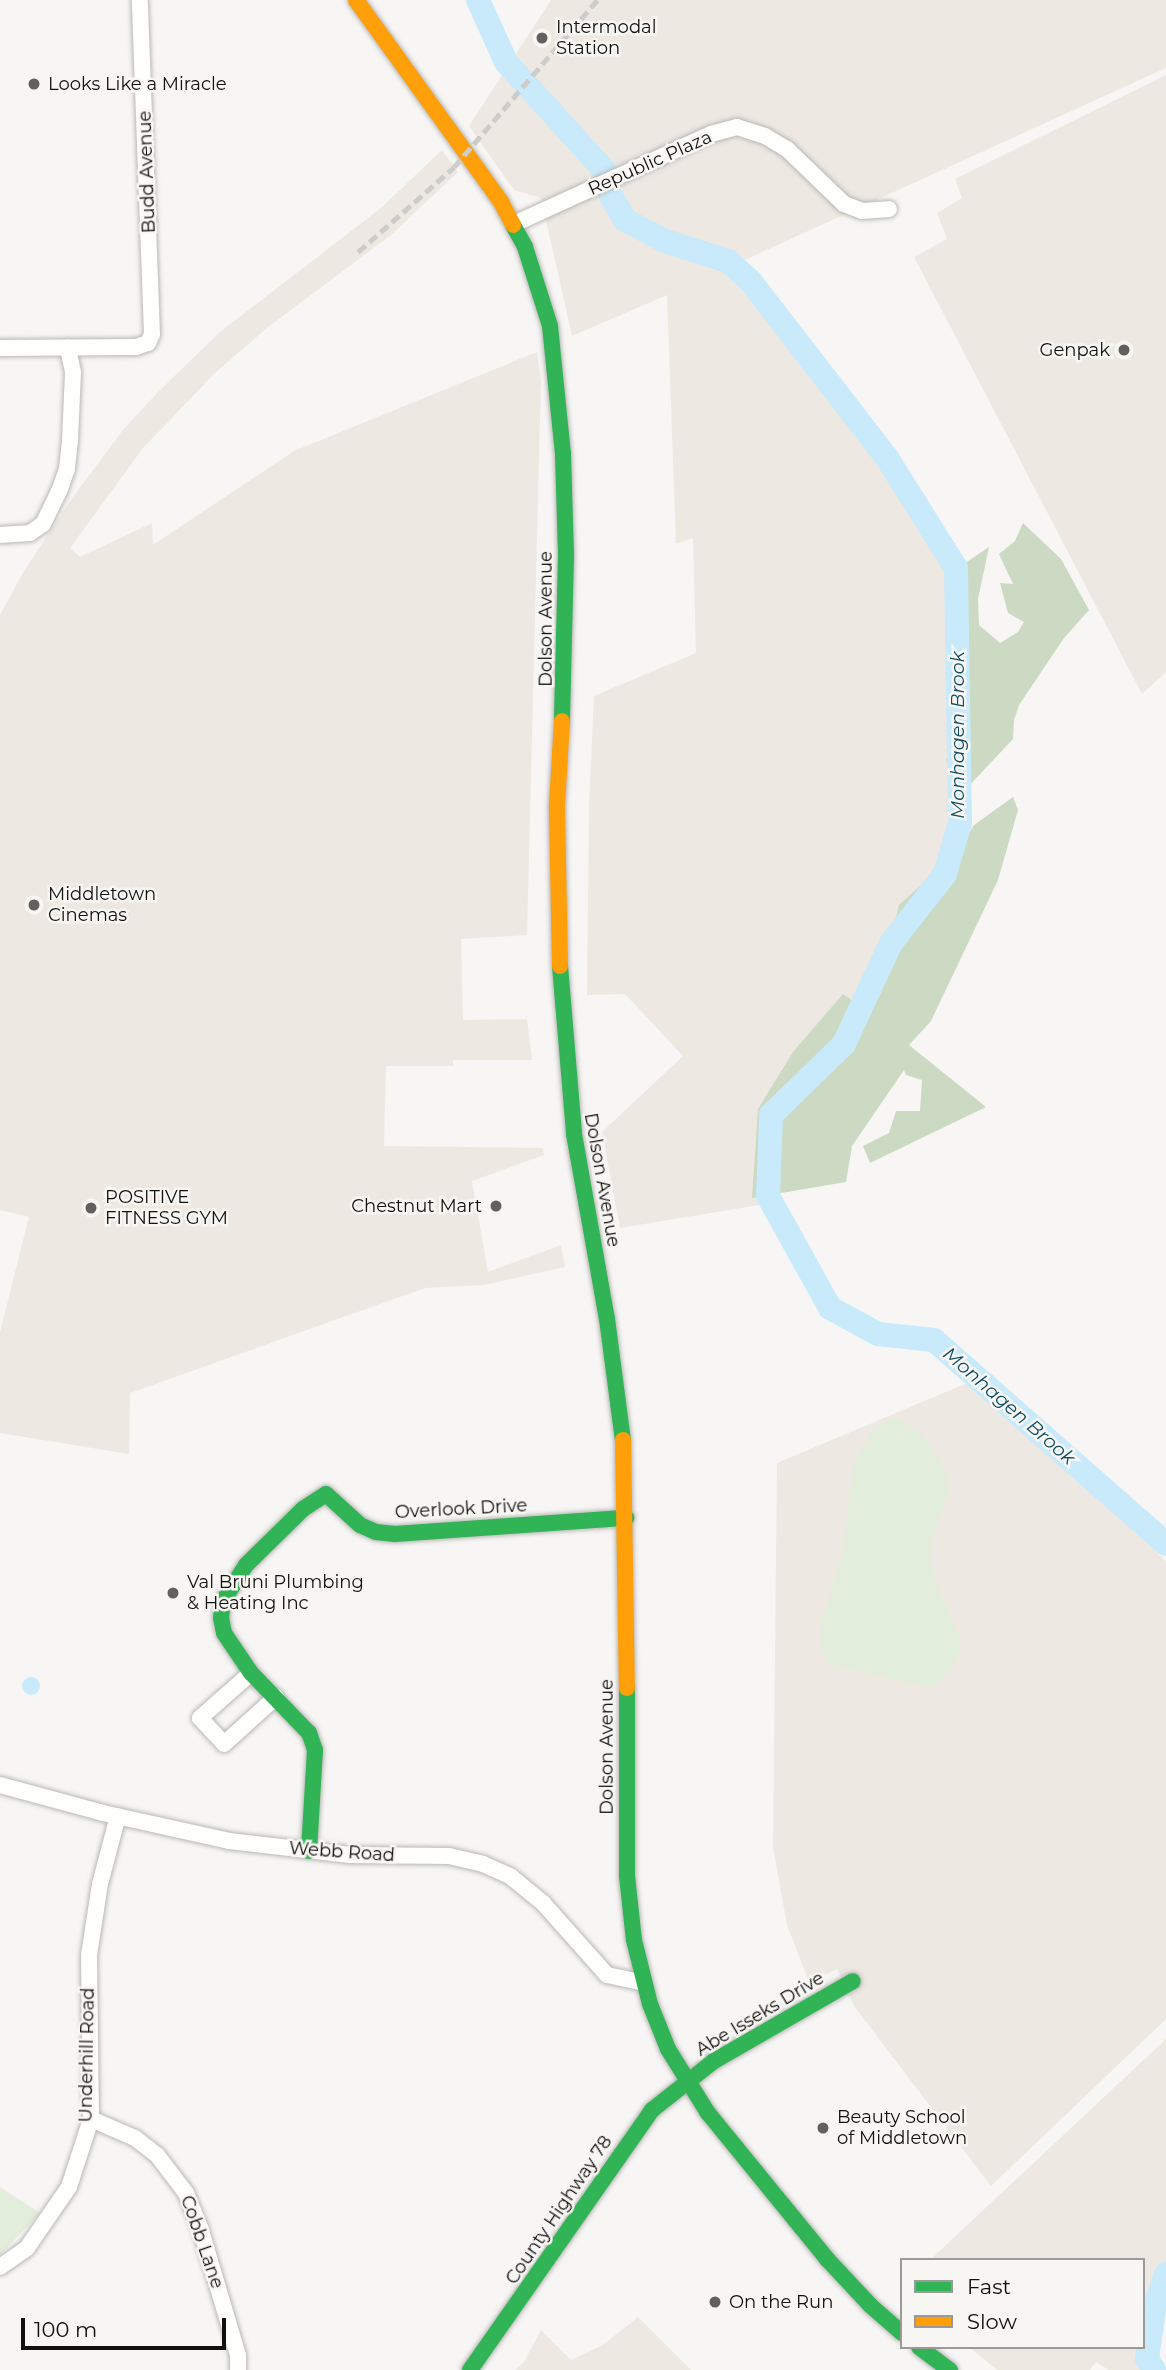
<!DOCTYPE html>
<html>
<head>
<meta charset="utf-8">
<style>
  body { margin:0 }
  #map { position:relative; width:1166px; height:2370px; overflow:hidden; background:#f7f6f4; font-family:Montserrat,sans-serif }
  div>[style] { position:absolute }
  .built>* { inset:0; background:#ede8e2 }
  .green>* { inset:0; background:#e3eddb }
  .forest>* { inset:0; background:#ccd9c3 }
  .water>* { inset:0; background:#c8eafa }
  .round { border-radius:50% }
  .river>* { height:24px; margin:-12px; padding:0 12px; transform-origin:12px; border-radius:12px; background:#c8eafa }
  .roads { filter:drop-shadow(0 0 2px #b9b8b7) drop-shadow(0 0 2px #b9b8b7) }
  .street>* { height:16px; margin:-8px; padding:0 8px; transform-origin:8px; border-radius:8px; background:#fefefd }
  .fast>* { height:16px; margin:-8px; padding:0 8px; transform-origin:8px; border-radius:8px; background:#30b455 }
  .slow>* { height:16px; margin:-8px; padding:0 8px; transform-origin:8px; border-radius:8px; background:#ff9f0a }
  .rail>* { height:4.5px; margin-top:-2.25px; transform-origin:0; background:repeating-linear-gradient(90deg,#ccccca 0 10px,transparent 0 15px) }
  .dots>* { width:19px; height:19px; translate:-50% -50%; box-sizing:border-box; border:4px solid #f8f6f3; border-radius:50% }
  span { translate:-50% -50%; white-space:nowrap; text-align:center; line-height:1.15; -webkit-text-stroke:5px #f8f6f3; paint-order:stroke }
  .poi-label { font-size:18px; color:#10100f }
  .left { translate:0 -50%; text-align:left }
  .right { translate:-100% -50%; text-align:right }
  .street-label { font-size:18px; color:#10100f }
  .water-label { font-size:19px; color:#0c4d64; font-style:italic }
  .legend { position:absolute; left:900px; top:2258px; width:245px; height:91px; box-sizing:border-box; background:#f8f6f3; border:2px solid #9b9a98; margin:0; padding:9px 12px; list-style:none; font-size:21px; color:#10100f }
  .legend li { display:flex; align-items:center; gap:14px; height:35px }
  .legend b { width:35px; border:2px solid #9b9a98 }
  .scale { position:absolute; left:21px; top:2318px; width:205px; height:32px; box-sizing:border-box; border:4px solid #10100f; border-top:0; padding-left:9px; font-size:21px; line-height:24px; white-space:nowrap; color:#10100f; -webkit-text-stroke:5px #f8f6f3; paint-order:stroke }
</style>
</head>
<body>
<div id="map">
  <div class="built">
    <i style="clip-path:polygon(551px 0,1166px 0,1166px 68px,727px 268px,751px 290px,886px 468px,955px 575px,959px 829px,943px 879px,889px 948px,842px 1049px,769px 1120px,766px 1204px,620px 1228px,602px 1132px,683px 1056px,625px 994px,587px 995px,589px 806px,594px 696px,696px 653px,693px 538px,676px 544px,667px 295px,572px 336px,541px 198px,514px 190px,469px 126px)"></i>
    <i style="clip-path:polygon(1166px 75px,1166px 672px,1142px 694px,914px 257px,947px 239px,937px 213px,962px 198px,955px 179px)"></i>
    <i style="clip-path:polygon(442px 150px,458px 172px,391px 235px,268px 327px,215px 373px,143px 448px,70px 548px,80px 557px,152px 523px,153px 545px,294px 451px,537px 352px,541px 380px,527px 935px,461px 939px,463px 1020px,527px 1019px,532px 1060px,453px 1060px,453px 1066px,386px 1066px,384px 1146px,543px 1148px,544px 1155px,472px 1181px,488px 1272px,561px 1245px,565px 1267px,484px 1285px,425px 1288px,130px 1393px,129px 1454px,0 1433px,0 1332px,29px 1217px,0 1210px,0 615px,24px 571px,70px 501px,123px 430px,158px 392px,220px 332px,381px 208px)"></i>
    <i style="clip-path:polygon(991px 1373px,1166px 1562px,1166px 2019px,991px 2186px,854px 2006px,837px 1969px,809px 1982px,787px 1925px,773px 1847px,777px 1463px)"></i>
    <i style="clip-path:polygon(1166px 2039px,1166px 2274px,1154px 2309px,1147px 2358px,1154px 2370px,1109px 2370px,1096px 2362px,1090px 2370px,997px 2370px,969px 2347px,1143px 2347px,1143px 2260px,930px 2260px)"></i>
    <i style="clip-path:polygon(638px 2317px,691px 2370px,515px 2370px,524px 2362px,541px 2330px,571px 2360px,603px 2345px)"></i>
  </div>
  <div class="green">
    <i style="clip-path:polygon(896px 1417px,924px 1436px,944px 1468px,949px 1488px,931px 1544px,931px 1563px,935px 1582px,961px 1641px,958px 1656px,946px 1677px,931px 1688px,826px 1663px,820px 1643px,821px 1624px,844px 1549px,852px 1467px,872px 1432px,880px 1424px)"></i>
    <i style="clip-path:polygon(0 2187px,40px 2213px,0 2255px)"></i>
  </div>
  <div class="forest">
    <i style="clip-path:polygon(1023px 523px,1061px 559px,1089px 610px,1064px 638px,1019px 705px,1014px 720px,1013px 739px,965px 790px,946px 760px,957px 729px,957px 672px,947px 622px,946px 576px,989px 547px,978px 599px,979px 625px,1000px 643px,1018px 632px,1024px 622px,1008px 613px,1000px 583px,1013px 584px,999px 554px,1015px 541px)"></i>
    <i style="clip-path:polygon(1013px 797px,1018px 810px,998px 880px,931px 1021px,909px 1045px,986px 1107px,870px 1163px,863px 1146px,889px 1133px,896px 1111px,920px 1111px,922px 1080px,906px 1075px,904px 1070px,852px 1146px,846px 1182px,752px 1198px,758px 1109px,793px 1052px,843px 994px,865px 1010px,879px 987px,899px 905px,956px 854px,974px 825px)"></i>
  </div>
  <div class="water">
    <i class="round" style="left:22px;top:1677px;width:18px;height:18px"></i>
  </div>
  <div class="river">
    <i style="left:478px;top:0;width:68px;rotate:65.7deg"></i>
    <i style="left:506px;top:62px;width:146px;rotate:47.8deg"></i>
    <i style="left:610px;top:194px;width:30px;rotate:60deg"></i>
    <i style="left:625px;top:220px;width:45px;rotate:27.7deg"></i>
    <i style="left:665px;top:241px;width:66px;rotate:17.6deg"></i>
    <i style="left:728px;top:261px;width:31px;rotate:42deg"></i>
    <i style="left:751px;top:282px;width:222px;rotate:52.3deg"></i>
    <i style="left:887px;top:458px;width:130px;rotate:57.9deg"></i>
    <i style="left:956px;top:568px;width:255px;rotate:89.1deg"></i>
    <i style="left:960px;top:823px;width:53px;rotate:106.4deg"></i>
    <i style="left:945px;top:874px;width:88px;rotate:128deg"></i>
    <i style="left:891px;top:943px;width:111px;rotate:115deg"></i>
    <i style="left:844px;top:1044px;width:102px;rotate:135.8deg"></i>
    <i style="left:771px;top:1115px;width:81px;rotate:92.1deg"></i>
    <i style="left:768px;top:1196px;width:128px;rotate:61deg"></i>
    <i style="left:830px;top:1308px;width:55px;rotate:28.4deg"></i>
    <i style="left:878px;top:1334px;width:56px;rotate:6.1deg"></i>
    <i style="left:934px;top:1340px;width:309px;rotate:41.3deg"></i>
    <i style="left:1154px;top:2370px;width:13px;rotate:-122deg"></i>
    <i style="left:1147px;top:2359px;width:50px;rotate:-82deg"></i>
    <i style="left:1154px;top:2309px;width:37px;rotate:-71deg"></i>
  </div>
  <div class="roads">
    <div class="street">
      <i style="left:514px;top:224px;width:217px;rotate:-24.6deg"></i>
      <i style="left:711px;top:134px;width:27px;rotate:-15deg"></i>
      <i style="left:737px;top:127px;width:29px;rotate:18deg"></i>
      <i style="left:765px;top:136px;width:26px;rotate:31deg"></i>
      <i style="left:787px;top:149px;width:79px;rotate:44deg"></i>
      <i style="left:844px;top:204px;width:19px;rotate:21deg"></i>
      <i style="left:862px;top:211px;width:27px;rotate:-4deg"></i>
      <i style="left:0;top:348px;width:136px;rotate:-0.4deg"></i>
      <i style="left:136px;top:347px;width:13px;rotate:-18deg"></i>
      <i style="left:148px;top:343px;width:10px;rotate:-66deg"></i>
      <i style="left:152px;top:334px;width:334px;rotate:-92.1deg"></i>
      <i style="left:0;top:535px;width:30px;rotate:-4deg"></i>
      <i style="left:30px;top:533px;width:16px;rotate:-35deg"></i>
      <i style="left:43px;top:524px;width:39px;rotate:-64deg"></i>
      <i style="left:60px;top:489px;width:21px;rotate:-71deg"></i>
      <i style="left:67px;top:469px;width:28px;rotate:-84deg"></i>
      <i style="left:70px;top:441px;width:69px;rotate:-87.5deg"></i>
      <i style="left:73px;top:372px;width:25px;rotate:-102deg"></i>
      <i style="left:251px;top:1673px;width:68px;rotate:138.6deg"></i>
      <i style="left:200px;top:1718px;width:35px;rotate:47deg"></i>
      <i style="left:224px;top:1744px;width:70px;rotate:-42.1deg"></i>
      <i style="left:0;top:1785px;width:107px;rotate:15.2deg"></i>
      <i style="left:103px;top:1813px;width:129px;rotate:12.5deg"></i>
      <i style="left:229px;top:1841px;width:122px;rotate:6.6deg"></i>
      <i style="left:350px;top:1855px;width:99px;rotate:0.6deg"></i>
      <i style="left:449px;top:1856px;width:35px;rotate:13deg"></i>
      <i style="left:483px;top:1864px;width:30px;rotate:24deg"></i>
      <i style="left:510px;top:1876px;width:43px;rotate:39.3deg"></i>
      <i style="left:543px;top:1903px;width:96px;rotate:48.4deg"></i>
      <i style="left:607px;top:1975px;width:38px;rotate:12deg"></i>
      <i style="left:91px;top:2119px;width:48px;rotate:23.4deg"></i>
      <i style="left:135px;top:2138px;width:28px;rotate:38deg"></i>
      <i style="left:157px;top:2155px;width:48px;rotate:52.7deg"></i>
      <i style="left:186px;top:2193px;width:37px;rotate:68deg"></i>
      <i style="left:200px;top:2227px;width:134px;rotate:73.5deg"></i>
      <i style="left:238px;top:2355px;width:15px;rotate:90deg"></i>
      <i style="left:0;top:2267px;width:33px;rotate:-35deg"></i>
      <i style="left:27px;top:2248px;width:74px;rotate:-55.5deg"></i>
      <i style="left:69px;top:2187px;width:71px;rotate:-72.1deg"></i>
      <i style="left:91px;top:2119px;width:164px;rotate:-90.7deg"></i>
      <i style="left:89px;top:1955px;width:72px;rotate:-81.2deg"></i>
      <i style="left:100px;top:1884px;width:70px;rotate:-75.2deg"></i>
    </div>
    <div class="fast">
      <i style="left:513px;top:225px;width:25px;rotate:61deg"></i>
      <i style="left:525px;top:247px;width:83px;rotate:72.4deg"></i>
      <i style="left:550px;top:326px;width:129px;rotate:84.2deg"></i>
      <i style="left:563px;top:454px;width:101px;rotate:88.3deg"></i>
      <i style="left:566px;top:555px;width:166px;rotate:91.4deg"></i>
      <i style="left:560px;top:966px;width:169px;rotate:85.2deg"></i>
      <i style="left:574px;top:1134px;width:188px;rotate:79.9deg"></i>
      <i style="left:607px;top:1319px;width:122px;rotate:82.5deg"></i>
      <i style="left:627px;top:1688px;width:188px;rotate:90deg"></i>
      <i style="left:627px;top:1876px;width:64px;rotate:83.8deg"></i>
      <i style="left:634px;top:1940px;width:66px;rotate:76deg"></i>
      <i style="left:650px;top:2004px;width:48px;rotate:68.2deg"></i>
      <i style="left:668px;top:2049px;width:75px;rotate:58deg"></i>
      <i style="left:708px;top:2113px;width:188px;rotate:50.8deg"></i>
      <i style="left:827px;top:2259px;width:64px;rotate:46.9deg"></i>
      <i style="left:871px;top:2306px;width:41px;rotate:41.1deg"></i>
      <i style="left:309px;top:1851px;width:101px;rotate:-86.6deg"></i>
      <i style="left:315px;top:1750px;width:18px;rotate:-109deg"></i>
      <i style="left:309px;top:1733px;width:83px;rotate:-134deg"></i>
      <i style="left:251px;top:1673px;width:48px;rotate:-124deg"></i>
      <i style="left:224px;top:1633px;width:15px;rotate:-101deg"></i>
      <i style="left:221px;top:1618px;width:17px;rotate:-83deg"></i>
      <i style="left:223px;top:1601px;width:43px;rotate:-57.4deg"></i>
      <i style="left:246px;top:1565px;width:80px;rotate:-44.5deg"></i>
      <i style="left:303px;top:1509px;width:27px;rotate:-33deg"></i>
      <i style="left:326px;top:1494px;width:46px;rotate:42.4deg"></i>
      <i style="left:360px;top:1525px;width:17px;rotate:24deg"></i>
      <i style="left:376px;top:1532px;width:19px;rotate:6deg"></i>
      <i style="left:395px;top:1534px;width:232px;rotate:-4deg"></i>
      <i style="left:919px;top:2347px;width:39px;rotate:37deg"></i>
      <i style="left:470px;top:2370px;width:317px;rotate:-55deg"></i>
      <i style="left:652px;top:2110px;width:79px;rotate:-38.3deg"></i>
      <i style="left:714px;top:2061px;width:160px;rotate:-29.9deg"></i>
    </div>
    <div class="slow">
      <i style="left:356px;top:0;width:249px;rotate:54.3deg"></i>
      <i style="left:501px;top:202px;width:26px;rotate:62deg"></i>
      <i style="left:560px;top:966px;width:161px;rotate:-91.1deg"></i>
      <i style="left:557px;top:805px;width:84px;rotate:-86.6deg"></i>
      <i style="left:623px;top:1440px;width:248px;rotate:89.1deg"></i>
    </div>
  </div>
  <div class="rail">
    <i style="left:358px;top:252px;width:128px;rotate:-41.5deg"></i>
    <i style="left:454px;top:167px;width:220px;rotate:-49.4deg"></i>
  </div>
  <div class="dots">
    <i style="left:542px;top:38px;background:#61605f"></i>
    <i style="left:34px;top:84px;background:#61605f"></i>
    <i style="left:1124px;top:350px;background:#61605f"></i>
    <i style="left:34px;top:905px;background:#61605f"></i>
    <i style="left:496px;top:1206px;background:#61605f"></i>
    <i style="left:91px;top:1208px;background:#61605f"></i>
    <i style="left:173px;top:1593px;background:#61605f"></i>
    <i style="left:823px;top:2128px;background:#61605f"></i>
    <i style="left:715px;top:2302px;background:#61605f"></i>
  </div>
  <div class="poi-label">
    <span class="left" style="left:556px;top:38px">Intermodal<br>Station</span>
    <span class="left" style="left:48px;top:84px">Looks Like a Miracle</span>
    <span class="right" style="left:1110px;top:350px">Genpak</span>
    <span class="left" style="left:48px;top:905px">Middletown<br>Cinemas</span>
    <span class="left" style="left:105px;top:1208px">POSITIVE<br>FITNESS GYM</span>
    <span class="right" style="left:482px;top:1206px">Chestnut Mart</span>
    <span class="left" style="left:187px;top:1593px">Val Bruni Plumbing<br>&amp; Heating Inc</span>
    <span class="left" style="left:837px;top:2128px">Beauty School<br>of Middletown</span>
    <span class="left" style="left:729px;top:2302px">On the Run</span>
  </div>
  <div class="street-label">
    <span style="left:650px;top:163px;rotate:-24deg">Republic Plaza</span>
    <span style="left:147px;top:172px;rotate:-92deg">Budd Avenue</span>
    <span style="left:546px;top:619px;rotate:-90deg">Dolson Avenue</span>
    <span style="left:602px;top:1180px;rotate:80deg">Dolson Avenue</span>
    <span style="left:461px;top:1509px;rotate:-3deg">Overlook Drive</span>
    <span style="left:607px;top:1747px;rotate:-90deg">Dolson Avenue</span>
    <span style="left:342px;top:1852px;rotate:4deg">Webb Road</span>
    <span style="left:760px;top:2014px;rotate:-31deg">Abe Isseks Drive</span>
    <span style="left:87px;top:2055px;rotate:-89deg">Underhill Road</span>
    <span style="left:559px;top:2210px;rotate:-56deg">County Highway 78</span>
    <span style="left:202px;top:2242px;rotate:71deg">Cobb Lane</span>
  </div>
  <div class="water-label">
    <span style="left:958px;top:735px;rotate:-90deg">Monhagen Brook</span>
    <span style="left:1009px;top:1406px;rotate:41deg">Monhagen Brook</span>
  </div>
  <ul class="legend">
  <li><b style="height:9px;background:#30b455"></b>Fast</li>
  <li><b style="height:9px;background:#ff9f0a"></b>Slow</li>
  </ul>
  <div class="scale">100 m</div>
</div>
</body>
</html>
